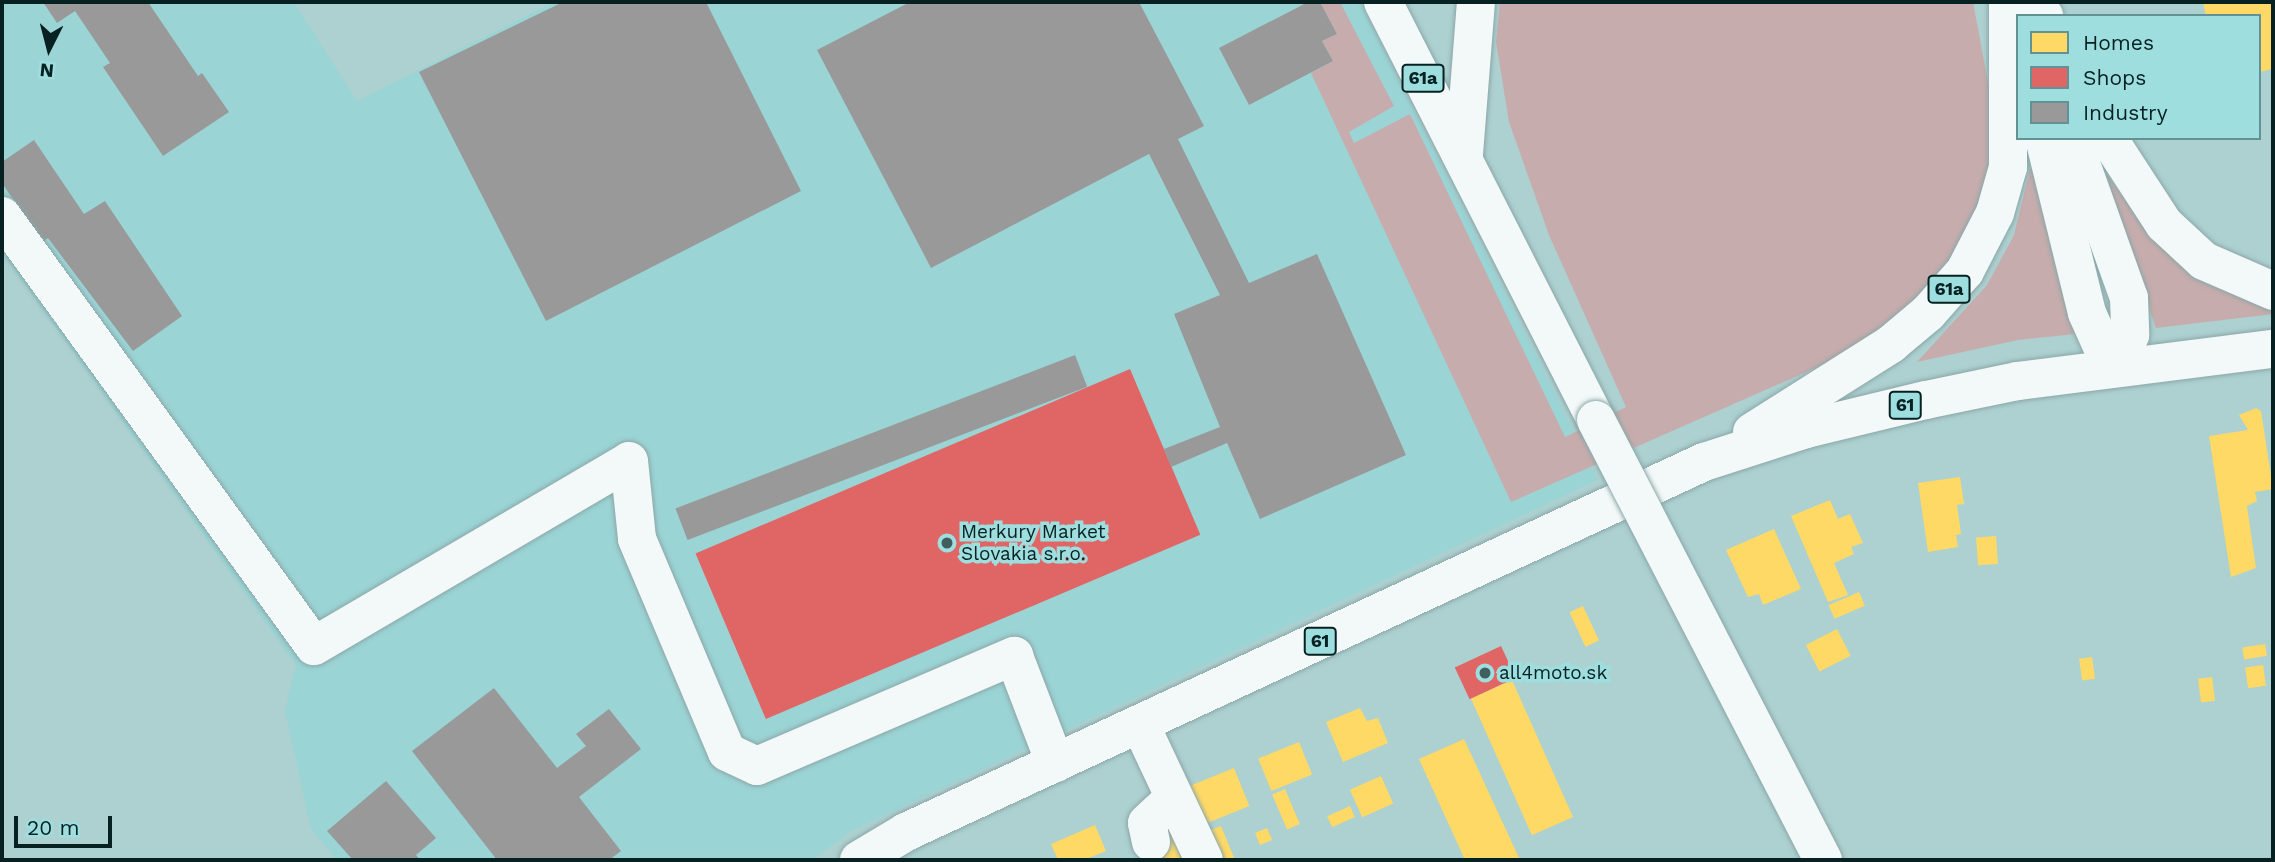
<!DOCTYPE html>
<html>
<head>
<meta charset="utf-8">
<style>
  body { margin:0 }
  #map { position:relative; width:2275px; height:862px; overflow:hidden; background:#add0d0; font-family:"Work Sans",sans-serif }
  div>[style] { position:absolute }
  .built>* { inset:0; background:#9bd4d5 }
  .green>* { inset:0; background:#c7acad }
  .homes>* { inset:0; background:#ffd966; transform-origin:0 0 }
  .shops>* { inset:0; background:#e06666; transform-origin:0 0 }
  .industry>* { inset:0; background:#999; transform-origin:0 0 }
  .roads { filter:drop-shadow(0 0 2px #8ba7a8) drop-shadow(0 0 2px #8ba7a8) }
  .minor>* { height:38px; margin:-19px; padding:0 19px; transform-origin:19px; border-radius:19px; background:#f3f8f8 }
  .major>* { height:38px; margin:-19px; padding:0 19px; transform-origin:19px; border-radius:19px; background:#f3f8f8 }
  .bridges { filter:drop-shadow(0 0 2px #8ba7a8) drop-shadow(0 0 2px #8ba7a8) }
  .major-bridge>* { height:38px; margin:-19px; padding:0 19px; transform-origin:19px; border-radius:19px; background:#f3f8f8 }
  .dots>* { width:19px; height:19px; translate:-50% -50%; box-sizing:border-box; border:4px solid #9ededf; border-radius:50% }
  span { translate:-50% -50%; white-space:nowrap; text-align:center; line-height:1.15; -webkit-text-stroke:7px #9ededf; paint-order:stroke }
  .shield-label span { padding:2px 5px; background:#9ededf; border:2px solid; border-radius:5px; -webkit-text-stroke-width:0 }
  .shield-label { font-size:18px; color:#072122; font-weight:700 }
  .poi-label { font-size:19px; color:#072122 }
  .left { translate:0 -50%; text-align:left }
  .frame { position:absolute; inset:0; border:4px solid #072122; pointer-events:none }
  .legend { position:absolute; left:2016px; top:14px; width:245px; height:126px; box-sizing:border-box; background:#9ededf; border:2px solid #629293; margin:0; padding:9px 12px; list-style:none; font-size:21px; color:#072122 }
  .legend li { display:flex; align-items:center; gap:14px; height:35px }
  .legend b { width:35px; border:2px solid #629293 }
  .north { position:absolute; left:14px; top:14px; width:70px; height:70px; -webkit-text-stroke:5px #9ededf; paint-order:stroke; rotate:186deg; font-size:19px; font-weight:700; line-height:28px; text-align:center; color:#072122 }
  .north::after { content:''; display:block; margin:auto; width:24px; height:32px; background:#072122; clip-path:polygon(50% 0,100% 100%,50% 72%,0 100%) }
  .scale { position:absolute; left:14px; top:816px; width:98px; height:32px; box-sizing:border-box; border:4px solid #072122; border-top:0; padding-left:9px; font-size:21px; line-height:24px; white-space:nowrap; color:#072122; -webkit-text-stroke:5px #9ededf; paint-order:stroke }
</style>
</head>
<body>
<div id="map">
  <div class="built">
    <i style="clip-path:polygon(2px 2px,294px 2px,357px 101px,554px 2px,1360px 2px,1598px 480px,853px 830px,812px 860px,337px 860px,311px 829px,285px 711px,296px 665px,2px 253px)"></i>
  </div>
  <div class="green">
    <i style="clip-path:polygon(1320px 2px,1340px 2px,1394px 106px,1349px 132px,1354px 143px,1410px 114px,1565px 437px,1626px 407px,1549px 235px,1509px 122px,1496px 42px,1500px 2px,1973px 2px,1992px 104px,1993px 143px,1981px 203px,1956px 253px,1908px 308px,1845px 355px,1511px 502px,1311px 73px,1333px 61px,1322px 41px,1337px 34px)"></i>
    <i style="clip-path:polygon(2037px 168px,2075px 334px,2018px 340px,1917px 362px,1987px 285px,2014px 235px,2030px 169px)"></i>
    <i style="clip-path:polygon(2106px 174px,2134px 211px,2270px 308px,2273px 314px,2156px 328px,2103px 177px)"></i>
  </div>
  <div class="homes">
    <i style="clip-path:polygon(2203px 2px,2273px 2px,2273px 69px,2259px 72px,2259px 16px,2206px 16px)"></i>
    <i style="clip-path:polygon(2256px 408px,2261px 411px,2273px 489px,2255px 492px,2257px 501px,2247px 506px,2256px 568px,2231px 577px,2209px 436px,2248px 430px,2239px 415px)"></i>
    <i style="clip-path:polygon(1960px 477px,1964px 504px,1957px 505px,1961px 534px,1956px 535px,1958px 547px,1928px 552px,1918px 483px)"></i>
    <i style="clip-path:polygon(1830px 500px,1838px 519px,1850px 514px,1863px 543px,1851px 547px,1854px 554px,1834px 563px,1848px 595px,1828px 602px,1791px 516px)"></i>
    <i style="clip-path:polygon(1774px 529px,1801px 589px,1763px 605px,1759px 594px,1748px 597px,1726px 550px)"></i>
    <i style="left:1996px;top:536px;width:28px;height:20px;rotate:86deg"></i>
    <i style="left:1859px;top:592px;width:15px;height:33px;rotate:67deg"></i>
    <i style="left:1583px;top:606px;width:38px;height:15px;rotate:65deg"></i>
    <i style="left:1837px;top:629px;width:30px;height:35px;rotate:63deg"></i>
    <i style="left:2265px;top:644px;width:12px;height:23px;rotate:81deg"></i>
    <i style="left:2092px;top:657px;width:22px;height:13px;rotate:82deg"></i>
    <i style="left:2263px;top:665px;width:21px;height:18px;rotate:82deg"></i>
    <i style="left:2212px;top:677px;width:24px;height:14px;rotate:83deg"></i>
    <i style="left:1512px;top:680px;width:150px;height:45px;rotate:66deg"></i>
    <i style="clip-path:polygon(1360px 708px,1367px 721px,1378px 718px,1388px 743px,1343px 762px,1326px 722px)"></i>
    <i style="clip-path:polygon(1464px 739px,1520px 860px,1465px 860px,1419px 759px)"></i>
    <i style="left:1299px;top:742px;width:35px;height:44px;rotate:68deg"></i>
    <i style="left:1234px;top:768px;width:41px;height:48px;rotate:68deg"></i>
    <i style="left:1381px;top:776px;width:30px;height:34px;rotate:66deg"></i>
    <i style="left:1285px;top:789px;width:38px;height:14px;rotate:67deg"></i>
    <i style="left:1350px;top:806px;width:12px;height:25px;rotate:66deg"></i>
    <i style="clip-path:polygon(1095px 825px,1106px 851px,1084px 860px,1058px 860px,1051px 844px)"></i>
    <i style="clip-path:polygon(1221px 826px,1235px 860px,1221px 860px,1208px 831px)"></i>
    <i style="left:1267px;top:828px;width:13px;height:13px;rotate:67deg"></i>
    <i style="clip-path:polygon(1176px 830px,1190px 860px,1146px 860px,1140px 847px)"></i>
  </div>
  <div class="shops">
    <i style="left:1130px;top:369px;width:180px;height:472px;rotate:67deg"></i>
    <i style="left:1501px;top:646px;width:35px;height:51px;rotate:65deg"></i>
  </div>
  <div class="industry">
    <i style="clip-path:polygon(43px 2px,148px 2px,198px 76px,202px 73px,229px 112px,163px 156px,103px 67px,110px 63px,75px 11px,57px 23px)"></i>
    <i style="clip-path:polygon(563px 2px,706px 2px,801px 191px,546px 321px,419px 72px)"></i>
    <i style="clip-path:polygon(910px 2px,1139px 2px,1204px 126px,1178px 139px,1249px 283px,1317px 254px,1406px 455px,1260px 519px,1227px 443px,1171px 467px,1164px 449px,1220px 427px,1174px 314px,1220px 295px,1149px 154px,931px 268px,817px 50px)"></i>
    <i style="clip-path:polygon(1308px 2px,1320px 2px,1337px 34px,1322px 41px,1333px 61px,1249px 105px,1219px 48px)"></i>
    <i style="clip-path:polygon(34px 140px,84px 214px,105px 201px,182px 316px,133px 351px,48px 238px,42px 242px,2px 183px,2px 162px)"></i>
    <i style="left:1075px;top:355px;width:34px;height:428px;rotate:69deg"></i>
    <i style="clip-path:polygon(494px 688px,557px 768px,586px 746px,576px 734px,609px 709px,641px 749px,579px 797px,621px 851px,609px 860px,497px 860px,412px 751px)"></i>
    <i style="clip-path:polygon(386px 781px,436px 838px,416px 855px,420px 860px,353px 860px,327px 831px)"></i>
  </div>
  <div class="roads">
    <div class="minor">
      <i style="left:2px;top:216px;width:531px;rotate:54.04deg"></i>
      <i style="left:314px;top:646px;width:365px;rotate:-30.4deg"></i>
      <i style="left:629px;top:461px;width:78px;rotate:84.1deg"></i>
      <i style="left:637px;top:539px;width:231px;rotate:67.1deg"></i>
      <i style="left:727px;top:752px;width:33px;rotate:25deg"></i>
      <i style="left:757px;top:766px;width:280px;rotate:-23.2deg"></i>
      <i style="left:1014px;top:656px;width:115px;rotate:69deg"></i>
      <i style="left:1140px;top:724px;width:150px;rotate:64.8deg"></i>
      <i style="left:1151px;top:842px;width:19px;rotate:-102deg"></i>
      <i style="left:1147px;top:823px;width:35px;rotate:-43deg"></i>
    </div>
    <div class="major">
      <i style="left:1383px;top:2px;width:469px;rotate:63deg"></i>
      <i style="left:2035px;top:2px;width:17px;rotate:57deg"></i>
      <i style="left:2044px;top:138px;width:180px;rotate:76.2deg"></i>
      <i style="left:2087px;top:313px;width:61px;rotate:65.9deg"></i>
      <i style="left:2072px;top:138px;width:170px;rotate:70.4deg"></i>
      <i style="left:2129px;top:298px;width:37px;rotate:88deg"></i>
      <i style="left:2130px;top:335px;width:38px;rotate:118deg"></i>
      <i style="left:2108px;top:138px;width:103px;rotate:56.9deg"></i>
      <i style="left:2164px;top:224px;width:54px;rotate:42.8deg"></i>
      <i style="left:2204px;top:261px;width:75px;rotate:23.5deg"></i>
      <i style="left:1464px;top:154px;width:152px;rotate:-85.5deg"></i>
      <i style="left:1752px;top:432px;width:165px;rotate:-32.3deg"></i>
      <i style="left:1891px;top:344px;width:48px;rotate:-40deg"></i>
      <i style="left:1928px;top:313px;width:56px;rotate:-48.6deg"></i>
      <i style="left:1965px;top:271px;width:65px;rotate:-62.7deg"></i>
      <i style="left:1995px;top:213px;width:48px;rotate:-74.2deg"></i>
      <i style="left:2008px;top:167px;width:165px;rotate:-90deg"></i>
      <i style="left:859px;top:860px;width:55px;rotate:-30.8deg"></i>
      <i style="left:906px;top:832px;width:880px;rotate:-24.88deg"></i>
      <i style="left:1704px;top:462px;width:107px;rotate:-17.9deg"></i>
      <i style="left:1806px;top:429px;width:123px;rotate:-13.6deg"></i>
      <i style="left:1926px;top:400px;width:94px;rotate:-11.7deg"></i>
      <i style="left:2018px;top:381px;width:257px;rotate:-7.2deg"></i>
    </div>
  </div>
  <div class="bridges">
    <div class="major-bridge">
      <i style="left:1596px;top:420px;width:495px;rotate:62.7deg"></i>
    </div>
  </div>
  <div class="dots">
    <i style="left:947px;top:543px;background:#415e5f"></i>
    <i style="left:1485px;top:673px;background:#415e5f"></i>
  </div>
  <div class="shield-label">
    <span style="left:1423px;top:78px">61a</span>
    <span style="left:1949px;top:289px">61a</span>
    <span style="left:1905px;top:405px">61</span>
    <span style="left:1320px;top:641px">61</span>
  </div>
  <div class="poi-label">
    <span class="left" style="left:961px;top:543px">Merkury Market<br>Slovakia s.r.o.</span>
    <span class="left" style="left:1499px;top:673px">all4moto.sk</span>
  </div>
  <div class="frame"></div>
  <ul class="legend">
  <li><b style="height:19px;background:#ffd966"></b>Homes</li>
  <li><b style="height:19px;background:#e06666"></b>Shops</li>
  <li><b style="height:19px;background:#999"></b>Industry</li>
  </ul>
  <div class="north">N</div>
  <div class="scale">20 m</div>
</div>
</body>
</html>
